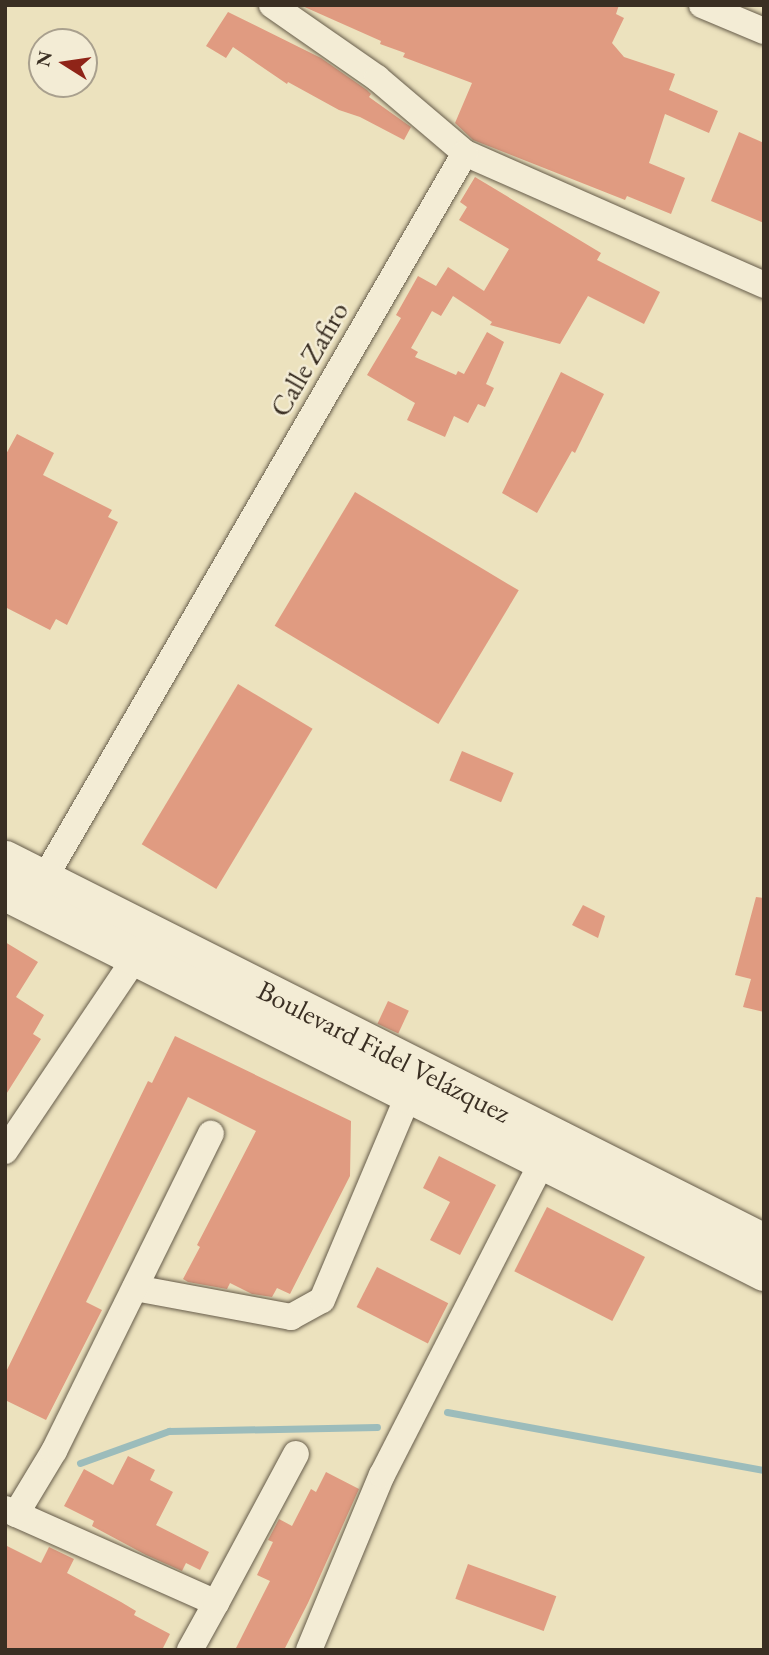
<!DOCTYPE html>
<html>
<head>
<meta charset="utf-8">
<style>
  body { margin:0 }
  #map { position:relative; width:769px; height:1655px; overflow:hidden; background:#ece2be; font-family:"EB Garamond",serif }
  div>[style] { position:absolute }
  .stream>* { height:7px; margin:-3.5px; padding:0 3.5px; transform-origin:3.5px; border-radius:3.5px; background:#9cbcbb }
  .building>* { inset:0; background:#e09b81; transform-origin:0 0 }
  .roads { filter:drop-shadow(0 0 2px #665c4a) drop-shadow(0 0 2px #665c4a) }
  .minor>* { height:26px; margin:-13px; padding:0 13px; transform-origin:13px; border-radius:13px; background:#f3ecd5 }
  .secondary>* { height:37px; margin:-18.5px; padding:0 18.5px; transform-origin:18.5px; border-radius:18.5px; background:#f3ecd5 }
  span { translate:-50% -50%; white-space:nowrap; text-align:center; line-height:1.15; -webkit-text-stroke:5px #f3ecd5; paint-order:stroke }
  .street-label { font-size:28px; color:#3a2f23 }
  .frame { position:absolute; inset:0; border:7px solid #3a2f23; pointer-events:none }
  .north { position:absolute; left:28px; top:28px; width:70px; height:70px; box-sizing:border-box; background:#f3ecd5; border:2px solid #a9a08e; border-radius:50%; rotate:282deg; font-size:19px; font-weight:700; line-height:28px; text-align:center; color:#3a2f23 }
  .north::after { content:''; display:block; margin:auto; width:24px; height:32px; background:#8f2418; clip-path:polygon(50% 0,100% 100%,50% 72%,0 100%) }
</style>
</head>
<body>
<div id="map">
  <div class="stream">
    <i style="left:447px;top:1412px;width:322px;rotate:10.4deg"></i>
    <i style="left:80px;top:1463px;width:95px;rotate:-19.8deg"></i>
    <i style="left:169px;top:1431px;width:208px;rotate:-1.1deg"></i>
  </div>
  <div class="building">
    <i style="clip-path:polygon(300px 5px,619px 5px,616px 14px,624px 18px,612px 43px,624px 57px,675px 74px,669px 90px,718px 111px,709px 133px,665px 114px,649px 163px,685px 178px,671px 214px,627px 196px,625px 200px,473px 140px,455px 123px,472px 83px,403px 57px,405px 53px,380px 44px,381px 41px)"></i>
    <i style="clip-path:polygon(228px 12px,321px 58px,367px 90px,371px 94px,369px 97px,411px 127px,404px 140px,360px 117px,339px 110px,288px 82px,287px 84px,233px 47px,226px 58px,206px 46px)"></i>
    <i style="clip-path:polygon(739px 132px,764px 143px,764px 223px,711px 201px)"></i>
    <i style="clip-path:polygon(475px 177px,601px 253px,597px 260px,660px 292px,644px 324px,588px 296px,560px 344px,490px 325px,492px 322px,453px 296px,441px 316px,432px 311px,411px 348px,418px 352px,415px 357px,456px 375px,458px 371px,464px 374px,487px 332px,504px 342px,486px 384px,494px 388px,485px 407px,478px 404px,468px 423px,454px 416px,445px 437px,407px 420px,415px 403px,367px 375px,401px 318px,396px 315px,418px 276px,436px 286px,448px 267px,484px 291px,509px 249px,459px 220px,467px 207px,460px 202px)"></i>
    <i style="clip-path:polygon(561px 372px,604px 394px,575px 453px,572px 451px,537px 513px,502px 493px)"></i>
    <i style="clip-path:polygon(17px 434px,54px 453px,43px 475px,112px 510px,108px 517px,118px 522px,67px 625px,56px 619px,50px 630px,5px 607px,5px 456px)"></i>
    <i style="left:355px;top:492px;width:191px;height:156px;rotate:31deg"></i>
    <i style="left:238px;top:684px;width:87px;height:187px;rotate:31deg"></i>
    <i style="left:462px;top:751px;width:56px;height:32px;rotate:23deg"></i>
    <i style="clip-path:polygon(756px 897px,764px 898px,764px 1012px,743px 1007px,751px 979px,735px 975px)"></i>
    <i style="clip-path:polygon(583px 905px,605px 916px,598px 938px,572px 925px)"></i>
    <i style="clip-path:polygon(5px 942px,38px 962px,16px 997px,44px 1015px,33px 1034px,41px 1039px,5px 1096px)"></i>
    <i style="left:388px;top:1001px;width:23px;height:25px;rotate:25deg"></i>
    <i style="clip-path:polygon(175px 1036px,351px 1121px,350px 1176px,290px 1294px,277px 1288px,272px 1297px,252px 1294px,230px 1283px,227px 1289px,188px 1282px,183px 1279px,200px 1247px,197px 1245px,256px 1131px,188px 1097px,86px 1302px,102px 1310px,46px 1420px,5px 1400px,5px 1374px,148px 1081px,152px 1083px)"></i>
    <i style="clip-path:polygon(439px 1156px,496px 1185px,460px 1255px,430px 1240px,450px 1202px,423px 1188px)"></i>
    <i style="left:547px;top:1207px;width:110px;height:72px;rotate:27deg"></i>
    <i style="left:377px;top:1267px;width:80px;height:45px;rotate:27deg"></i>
    <i style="clip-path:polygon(128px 1456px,155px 1470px,150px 1480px,173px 1492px,156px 1525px,209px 1552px,200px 1570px,186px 1563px,182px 1571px,146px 1555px,92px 1526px,94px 1521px,64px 1506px,84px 1469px,113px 1485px)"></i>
    <i style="clip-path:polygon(326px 1472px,359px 1489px,308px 1603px,284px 1650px,235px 1650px,270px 1581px,257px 1575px,273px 1542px,268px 1540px,279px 1519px,292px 1526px,311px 1489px,316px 1492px)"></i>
    <i style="clip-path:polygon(5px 1545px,41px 1563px,49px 1547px,74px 1559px,67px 1573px,121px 1602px,136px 1611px,134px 1615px,170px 1634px,162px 1650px,5px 1650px)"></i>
    <i style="left:468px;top:1564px;width:94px;height:37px;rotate:20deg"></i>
  </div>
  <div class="roads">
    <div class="minor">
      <i style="left:272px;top:5px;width:128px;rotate:34.8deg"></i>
      <i style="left:377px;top:78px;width:116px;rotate:40.4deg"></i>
      <i style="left:465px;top:153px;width:327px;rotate:23.8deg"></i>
      <i style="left:702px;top:5px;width:67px;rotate:22.8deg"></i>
      <i style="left:44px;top:879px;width:839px;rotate:-59.89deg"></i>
      <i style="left:5px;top:1151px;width:234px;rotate:-56deg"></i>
      <i style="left:135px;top:1288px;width:159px;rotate:10.5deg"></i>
      <i style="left:291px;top:1317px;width:35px;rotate:-29deg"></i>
      <i style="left:322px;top:1300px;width:224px;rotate:-67.1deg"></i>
      <i style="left:5px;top:1509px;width:231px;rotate:24deg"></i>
      <i style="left:216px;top:1603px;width:54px;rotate:119deg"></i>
      <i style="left:16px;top:1514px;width:74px;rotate:-58.9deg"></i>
      <i style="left:54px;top:1451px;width:354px;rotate:-63.7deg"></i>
      <i style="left:216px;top:1603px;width:169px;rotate:-61.8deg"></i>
      <i style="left:309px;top:1650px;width:190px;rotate:-67.4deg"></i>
      <i style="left:382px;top:1475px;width:352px;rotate:-62.9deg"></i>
    </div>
    <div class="secondary">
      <i style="left:5px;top:859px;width:850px;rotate:26.78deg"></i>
      <i style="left:5px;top:892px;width:849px;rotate:26.6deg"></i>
    </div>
  </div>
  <div class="street-label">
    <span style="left:309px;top:359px;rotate:-60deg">Calle Zafiro</span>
    <span style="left:384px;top:1051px;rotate:27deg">Boulevard Fidel Velázquez</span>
  </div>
  <div class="frame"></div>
  <div class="north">N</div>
</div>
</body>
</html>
